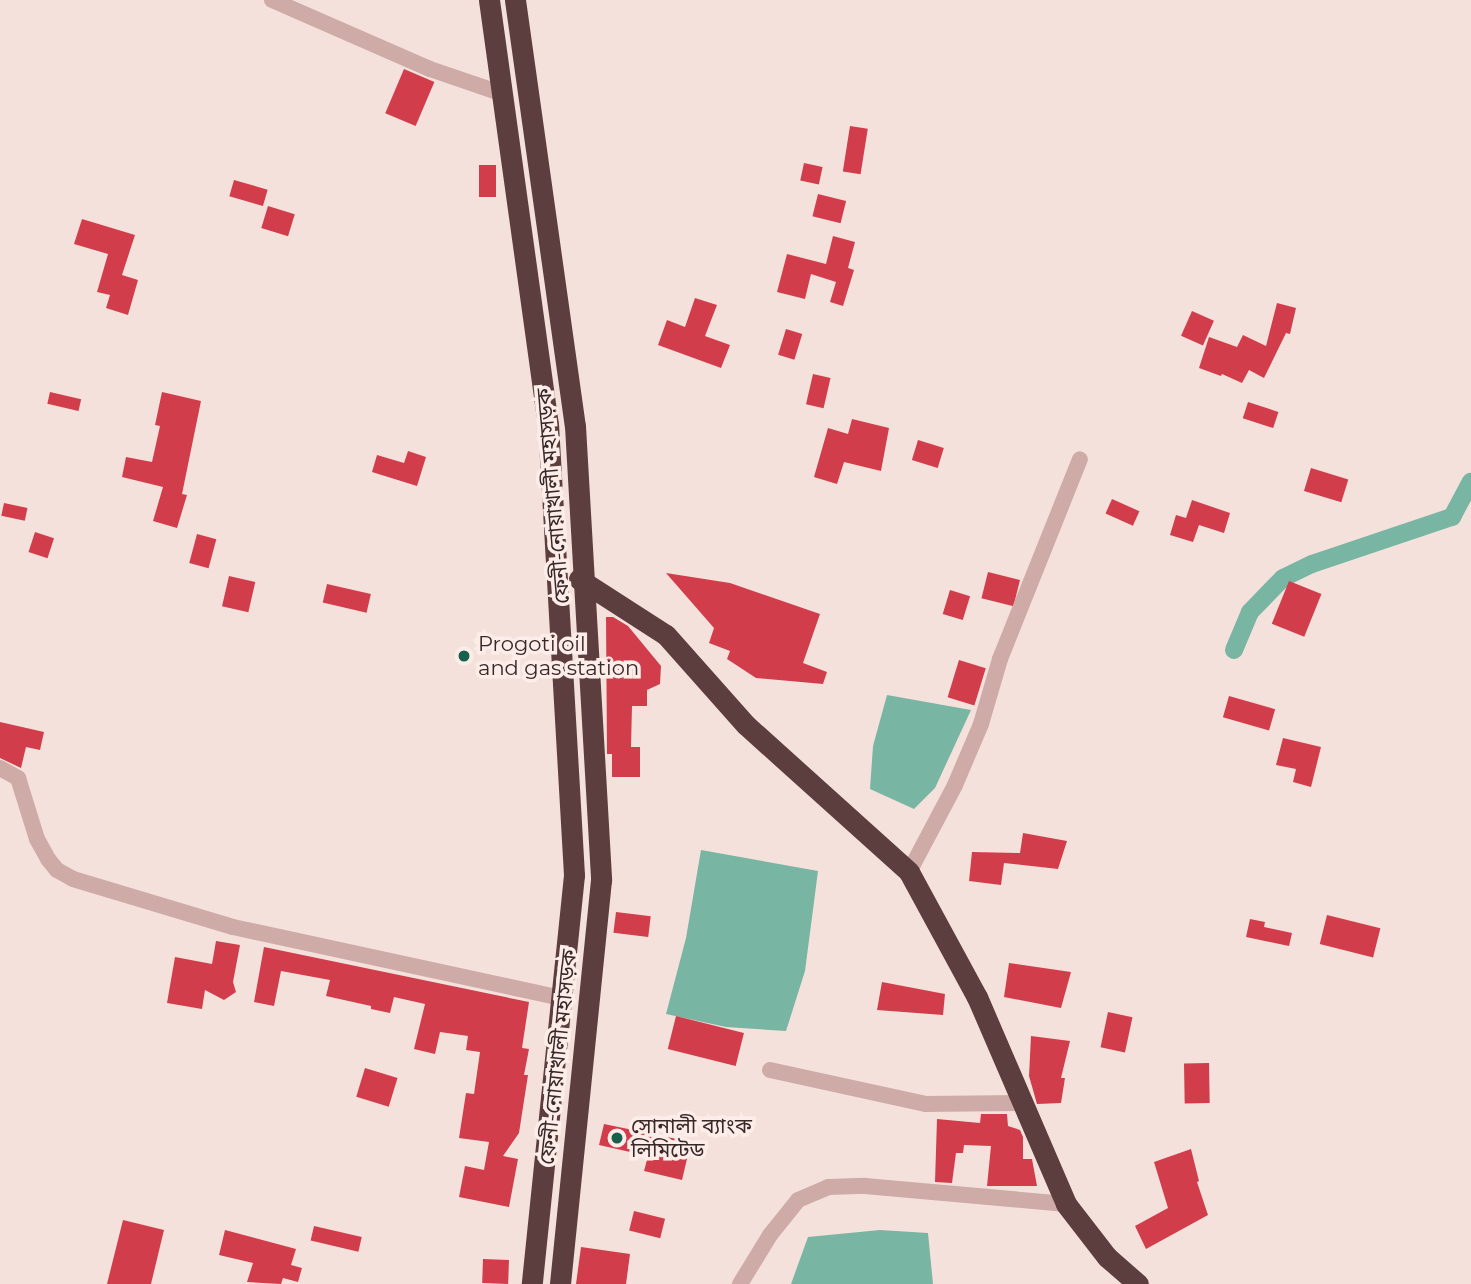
<!DOCTYPE html>
<html>
<head>
<meta charset="utf-8">
<style>
  body { margin:0 }
  #map { position:relative; width:1471px; height:1284px; overflow:hidden; background:#f5e1dc; font-family:Montserrat,"Noto Sans Bengali",sans-serif }
  div>[style] { position:absolute }
  .water>* { inset:0; background:#78b5a2 }
  .canal>* { height:18px; margin:-9px; padding:0 9px; transform-origin:9px; border-radius:9px; background:#78b5a2 }
  .building>* { inset:0; background:#d23d4c; transform-origin:0 0 }
  .street>* { height:16px; margin:-8px; padding:0 8px; transform-origin:8px; border-radius:8px; background:#cfaba7 }
  .highway>* { height:21px; margin:-10.5px; padding:0 10.5px; transform-origin:10.5px; border-radius:10.5px; background:#5c3e3f }
  .dots>* { width:19px; height:19px; translate:-50% -50%; box-sizing:border-box; border:4px solid #fcede9; border-radius:50% }
  span { translate:-50% -50%; white-space:nowrap; text-align:center; line-height:1.15; -webkit-text-stroke:7px #fcede9; paint-order:stroke }
  .street-label { font-size:21px; color:#3a2829 }
  .poi-label { font-size:21px; color:#3a2829 }
  .left { translate:0 -50%; text-align:left }
</style>
</head>
<body>
<div id="map">
  <div class="water">
    <i style="clip-path:polygon(887px 695px,971px 710px,935px 788px,914px 809px,870px 789px,873px 746px)"></i>
    <i style="clip-path:polygon(701px 850px,818px 871px,805px 971px,786px 1031px,726px 1027px,666px 1014px,686px 938px)"></i>
    <i style="clip-path:polygon(880px 1230px,928px 1233px,933px 1284px,791px 1284px,808px 1237px)"></i>
  </div>
  <div class="canal">
    <i style="left:1234px;top:650px;width:41px;rotate:-67.2deg"></i>
    <i style="left:1250px;top:612px;width:47px;rotate:-45.9deg"></i>
    <i style="left:1283px;top:578px;width:32px;rotate:-26deg"></i>
    <i style="left:1312px;top:564px;width:148px;rotate:-18.6deg"></i>
    <i style="left:1452px;top:517px;width:40px;rotate:-62deg"></i>
  </div>
  <div class="building">
    <i style="left:404px;top:69px;width:33px;height:48px;rotate:23deg"></i>
    <i style="left:850px;top:126px;width:18px;height:46px;rotate:9deg"></i>
    <i style="left:804px;top:163px;width:19px;height:18px;rotate:12deg"></i>
    <i style="left:479px;top:165px;width:17px;height:32px"></i>
    <i style="left:234px;top:180px;width:35px;height:17px;rotate:16deg"></i>
    <i style="left:818px;top:194px;width:29px;height:23px;rotate:14deg"></i>
    <i style="left:268px;top:206px;width:28px;height:23px;rotate:17deg"></i>
    <i style="clip-path:polygon(82px 219px,135px 235px,122px 275px,138px 280px,128px 315px,106px 308px,110px 295px,97px 292px,108px 254px,74px 244px)"></i>
    <i style="clip-path:polygon(833px 236px,855px 242px,848px 268px,854px 270px,843px 306px,830px 302px,836px 282px,811px 274px,805px 299px,777px 292px,787px 254px,826px 264px)"></i>
    <i style="clip-path:polygon(695px 298px,717px 305px,705px 336px,730px 345px,721px 368px,658px 345px,667px 320px,685px 327px)"></i>
    <i style="clip-path:polygon(1277px 303px,1296px 308px,1290px 334px,1286px 333px,1264px 378px,1249px 370px,1242px 383px,1222px 374px,1221px 376px,1199px 368px,1209px 337px,1237px 347px,1243px 335px,1266px 346px)"></i>
    <i style="left:1192px;top:311px;width:24px;height:27px;rotate:24deg"></i>
    <i style="left:786px;top:329px;width:17px;height:27px;rotate:17deg"></i>
    <i style="left:813px;top:374px;width:18px;height:31px;rotate:13deg"></i>
    <i style="left:50px;top:392px;width:32px;height:12px;rotate:13deg"></i>
    <i style="clip-path:polygon(162px 392px,201px 401px,182px 494px,187px 495px,177px 528px,153px 521px,163px 487px,122px 477px,126px 457px,152px 462px,160px 426px,155px 425px)"></i>
    <i style="left:1248px;top:402px;width:32px;height:17px;rotate:18deg"></i>
    <i style="clip-path:polygon(852px 419px,889px 428px,881px 471px,844px 462px,837px 484px,814px 477px,828px 428px,848px 434px)"></i>
    <i style="left:918px;top:440px;width:27px;height:21px;rotate:17deg"></i>
    <i style="clip-path:polygon(408px 451px,426px 457px,417px 486px,372px 472px,377px 455px,404px 463px)"></i>
    <i style="left:1311px;top:468px;width:39px;height:24px;rotate:17deg"></i>
    <i style="left:1112px;top:499px;width:30px;height:16px;rotate:24deg"></i>
    <i style="clip-path:polygon(1192px 500px,1230px 513px,1224px 533px,1199px 525px,1193px 542px,1170px 535px,1176px 515px,1186px 518px)"></i>
    <i style="left:4px;top:503px;width:24px;height:13px;rotate:12deg"></i>
    <i style="left:35px;top:532px;width:20px;height:21px;rotate:18deg"></i>
    <i style="left:197px;top:534px;width:20px;height:30px;rotate:15deg"></i>
    <i style="left:988px;top:572px;width:33px;height:27px;rotate:14deg"></i>
    <i style="clip-path:polygon(666px 573px,730px 583px,820px 614px,803px 663px,827px 672px,823px 684px,756px 678px,727px 659px,730px 651px,709px 643px,714px 628px)"></i>
    <i style="left:229px;top:576px;width:27px;height:31px;rotate:13deg"></i>
    <i style="left:1289px;top:581px;width:35px;height:46px;rotate:22deg"></i>
    <i style="left:327px;top:584px;width:45px;height:19px;rotate:13deg"></i>
    <i style="left:950px;top:590px;width:21px;height:25px;rotate:17deg"></i>
    <i style="clip-path:polygon(606px 617px,613px 617px,628px 626px,661px 666px,660px 684px,647px 690px,647px 706px,632px 706px,631px 747px,640px 747px,640px 777px,612px 777px,612px 754px,607px 754px)"></i>
    <i style="left:959px;top:660px;width:28px;height:39px;rotate:17deg"></i>
    <i style="left:1229px;top:696px;width:48px;height:22px;rotate:16deg"></i>
    <i style="clip-path:polygon(0 722px,44px 732px,40px 750px,26px 747px,21px 768px,0 758px)"></i>
    <i style="clip-path:polygon(1283px 738px,1321px 747px,1311px 787px,1293px 782px,1296px 769px,1276px 765px)"></i>
    <i style="clip-path:polygon(1023px 833px,1067px 841px,1058px 869px,1004px 863px,1001px 885px,969px 881px,972px 852px,1020px 853px)"></i>
    <i style="left:616px;top:912px;width:35px;height:21px;rotate:7deg"></i>
    <i style="left:1327px;top:915px;width:55px;height:30px;rotate:14deg"></i>
    <i style="clip-path:polygon(1250px 919px,1265px 922px,1264px 927px,1292px 933px,1289px 946px,1246px 937px)"></i>
    <i style="clip-path:polygon(216px 941px,240px 945px,233px 982px,236px 992px,224px 1000px,205px 990px,202px 1009px,167px 1003px,175px 957px,212px 964px)"></i>
    <i style="clip-path:polygon(264px 947px,529px 1002px,522px 1048px,529px 1049px,524px 1075px,528px 1075px,519px 1133px,503px 1156px,518px 1159px,509px 1207px,459px 1197px,465px 1166px,484px 1170px,489px 1142px,459px 1138px,466px 1093px,474px 1094px,480px 1052px,466px 1050px,468px 1036px,440px 1032px,435px 1054px,414px 1049px,425px 1004px,394px 997px,390px 1013px,371px 1009px,371px 1006px,326px 996px,330px 980px,281px 971px,274px 1006px,254px 1002px)"></i>
    <i style="clip-path:polygon(1009px 963px,1071px 972px,1061px 1008px,1004px 997px)"></i>
    <i style="clip-path:polygon(882px 982px,945px 994px,943px 1015px,877px 1010px)"></i>
    <i style="left:1108px;top:1012px;width:25px;height:36px;rotate:12deg"></i>
    <i style="left:676px;top:1016px;width:70px;height:34px;rotate:14deg"></i>
    <i style="clip-path:polygon(1031px 1036px,1070px 1041px,1061px 1078px,1065px 1078px,1061px 1103px,1037px 1104px,1029px 1076px)"></i>
    <i style="left:1209px;top:1063px;width:40px;height:25px;rotate:89deg"></i>
    <i style="left:365px;top:1068px;width:34px;height:30px;rotate:17deg"></i>
    <i style="clip-path:polygon(981px 1114px,1007px 1114px,1008px 1126px,1020px 1130px,1023px 1137px,1023px 1159px,1032px 1159px,1037px 1186px,987px 1186px,991px 1146px,964px 1145px,963px 1153px,956px 1153px,952px 1183px,935px 1182px,937px 1119px,980px 1123px)"></i>
    <i style="clip-path:polygon(604px 1124px,691px 1142px,682px 1180px,644px 1171px,648px 1156px,599px 1145px)"></i>
    <i style="clip-path:polygon(1191px 1149px,1199px 1181px,1197px 1182px,1208px 1215px,1146px 1249px,1135px 1226px,1168px 1208px,1154px 1162px)"></i>
    <i style="left:634px;top:1211px;width:32px;height:20px;rotate:14deg"></i>
    <i style="clip-path:polygon(123px 1220px,164px 1230px,151px 1284px,107px 1284px)"></i>
    <i style="left:314px;top:1226px;width:49px;height:15px;rotate:13deg"></i>
    <i style="clip-path:polygon(225px 1230px,296px 1249px,291px 1265px,302px 1268px,298px 1282px,283px 1278px,281px 1284px,247px 1282px,253px 1263px,219px 1255px)"></i>
    <i style="clip-path:polygon(581px 1247px,630px 1254px,626px 1284px,576px 1284px)"></i>
    <i style="left:483px;top:1259px;width:26px;height:24px;rotate:2deg"></i>
  </div>
  <div class="street">
    <i style="left:272px;top:0;width:172px;rotate:23.6deg"></i>
    <i style="left:430px;top:69px;width:77px;rotate:18.9deg"></i>
    <i style="left:0;top:768px;width:21px;rotate:29deg"></i>
    <i style="left:18px;top:778px;width:64px;rotate:72.7deg"></i>
    <i style="left:37px;top:839px;width:23px;rotate:61deg"></i>
    <i style="left:48px;top:859px;width:14px;rotate:51deg"></i>
    <i style="left:57px;top:870px;width:18px;rotate:29deg"></i>
    <i style="left:73px;top:879px;width:167px;rotate:16.7deg"></i>
    <i style="left:233px;top:927px;width:336px;rotate:12.2deg"></i>
    <i style="left:909px;top:872px;width:98px;rotate:-62.1deg"></i>
    <i style="left:955px;top:785px;width:66px;rotate:-66.9deg"></i>
    <i style="left:981px;top:724px;width:68px;rotate:-73.7deg"></i>
    <i style="left:1000px;top:659px;width:215px;rotate:-68.2deg"></i>
    <i style="left:770px;top:1070px;width:160px;rotate:12.3deg"></i>
    <i style="left:926px;top:1104px;width:94px;rotate:-0.6deg"></i>
    <i style="left:740px;top:1284px;width:57px;rotate:-58.5deg"></i>
    <i style="left:770px;top:1235px;width:45px;rotate:-51.3deg"></i>
    <i style="left:798px;top:1200px;width:33px;rotate:-23deg"></i>
    <i style="left:828px;top:1187px;width:37px;rotate:-2deg"></i>
    <i style="left:865px;top:1186px;width:202px;rotate:5.1deg"></i>
  </div>
  <div class="highway">
    <i style="left:489px;top:0;width:428px;rotate:82.1deg"></i>
    <i style="left:548px;top:424px;width:452px;rotate:86.7deg"></i>
    <i style="left:574px;top:875px;width:411px;rotate:95.9deg"></i>
    <i style="left:515px;top:0;width:430px;rotate:82deg"></i>
    <i style="left:575px;top:426px;width:455px;rotate:86.7deg"></i>
    <i style="left:601px;top:880px;width:406px;rotate:95.8deg"></i>
    <i style="left:579px;top:579px;width:103px;rotate:32.8deg"></i>
    <i style="left:666px;top:635px;width:120px;rotate:48.4deg"></i>
    <i style="left:746px;top:725px;width:219px;rotate:42deg"></i>
    <i style="left:909px;top:872px;width:142px;rotate:61.5deg"></i>
    <i style="left:977px;top:997px;width:225px;rotate:66.7deg"></i>
    <i style="left:1066px;top:1204px;width:67px;rotate:52.3deg"></i>
    <i style="left:1107px;top:1257px;width:41px;rotate:41.1deg"></i>
  </div>
  <div class="dots">
    <i style="left:464px;top:656px;background:#19604c"></i>
    <i style="left:617px;top:1138px;background:#19604c"></i>
  </div>
  <div class="street-label">
    <span style="left:553px;top:496px;rotate:-95deg">ফেনী-নোয়াখালী মহাসড়ক</span>
    <span style="left:558px;top:1057px;rotate:-84deg">ফেনী-নোয়াখালী মহাসড়ক</span>
  </div>
  <div class="poi-label">
    <span class="left" style="left:478px;top:656px">Progoti oil<br>and gas station</span>
    <span class="left" style="left:631px;top:1138px">সোনালী ব্যাংক<br>লিমিটেড</span>
  </div>
</div>
</body>
</html>
